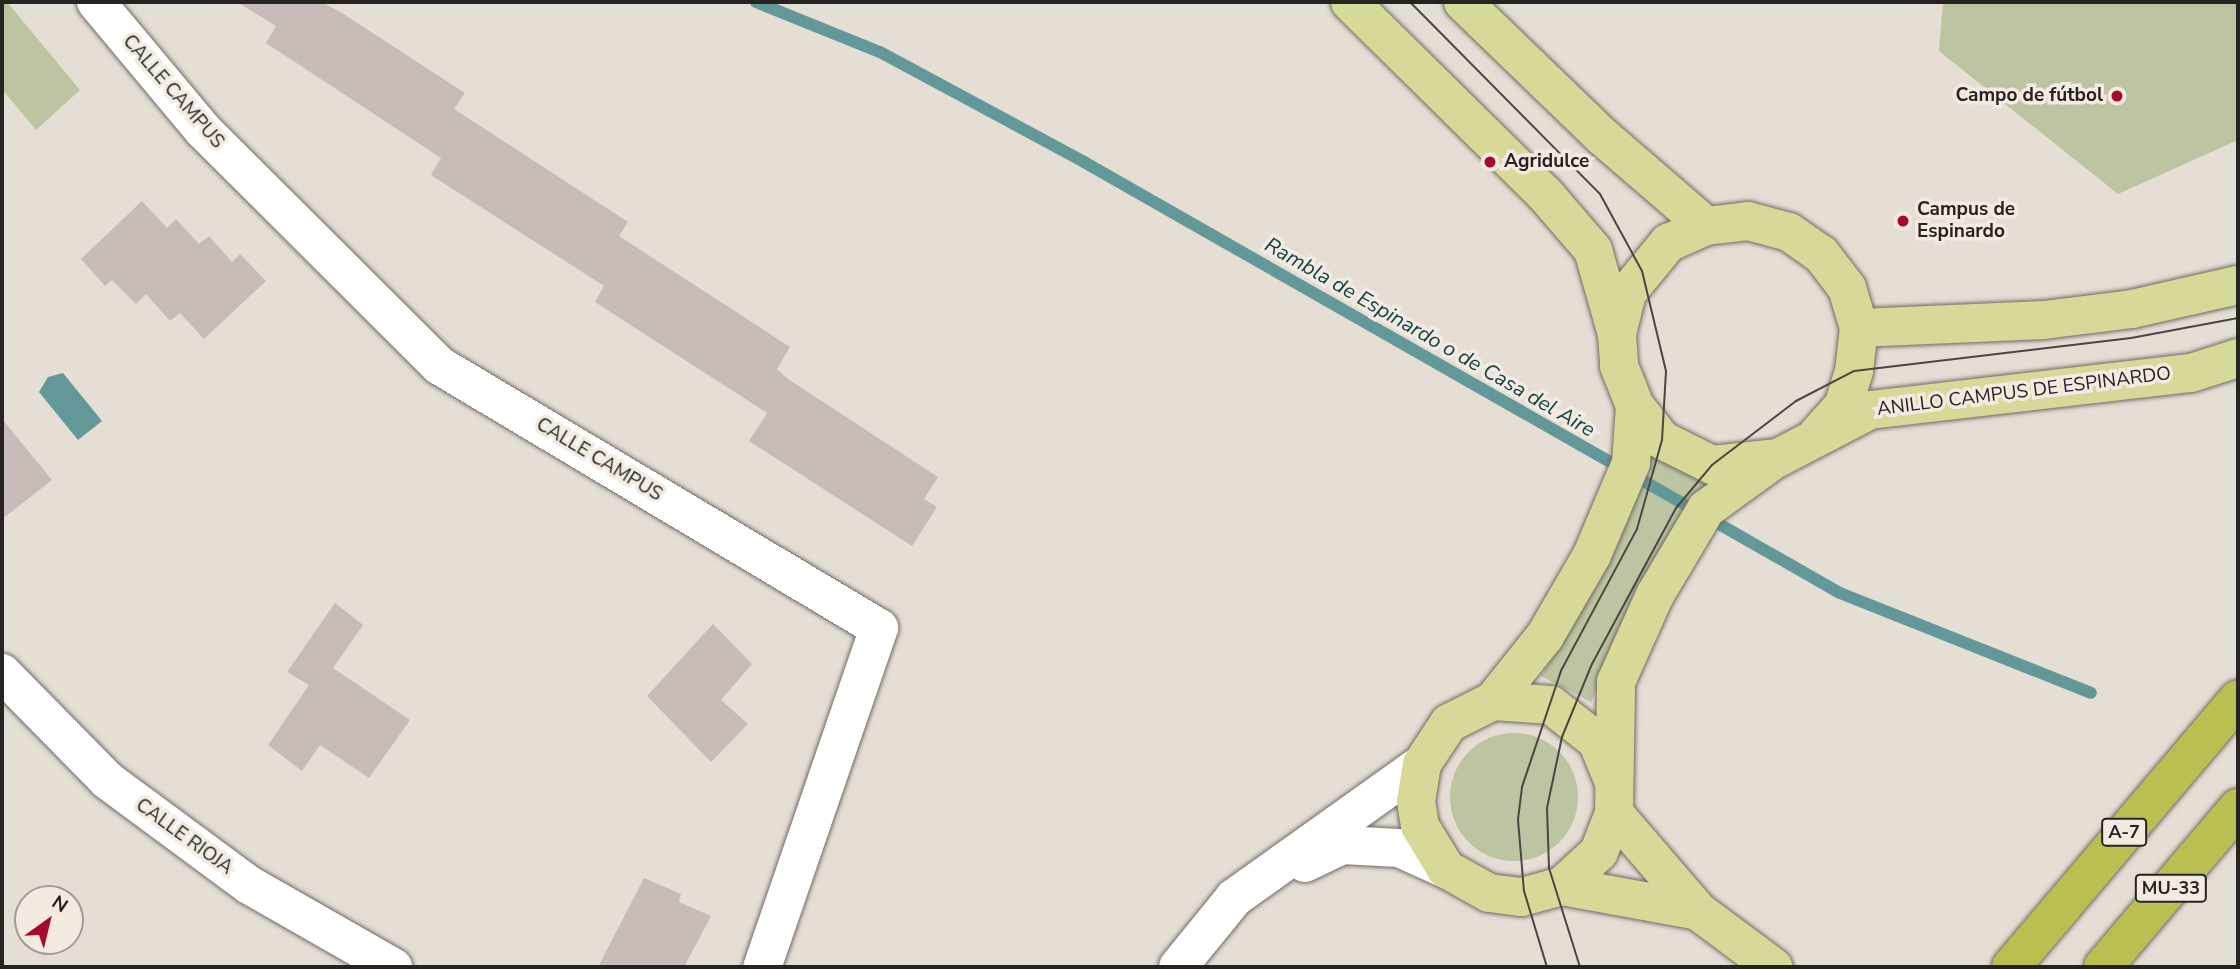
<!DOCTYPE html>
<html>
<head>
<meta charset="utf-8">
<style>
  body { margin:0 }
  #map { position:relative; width:2240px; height:969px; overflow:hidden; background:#e5ded5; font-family:"Nunito Sans",sans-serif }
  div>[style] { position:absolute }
  .green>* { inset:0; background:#bdc4a1 }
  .round { border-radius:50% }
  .water>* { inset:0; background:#639899 }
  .stream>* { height:12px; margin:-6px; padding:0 6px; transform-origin:6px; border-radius:6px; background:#639899 }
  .building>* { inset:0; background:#c8bcb8 }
  .roads { filter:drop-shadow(0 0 2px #716b63) drop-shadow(0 0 2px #716b63) }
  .minor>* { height:38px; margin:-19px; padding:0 19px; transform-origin:19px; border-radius:19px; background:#fff }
  .major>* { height:38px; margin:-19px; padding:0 19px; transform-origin:19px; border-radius:19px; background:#d6d997 }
  .highway>* { height:38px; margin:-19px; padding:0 19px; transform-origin:19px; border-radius:19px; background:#bbbf51 }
  .tram>* { height:2px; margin:-1px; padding:0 1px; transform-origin:1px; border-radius:1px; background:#4a4642 }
  .dots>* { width:19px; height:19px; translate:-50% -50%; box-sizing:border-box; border:4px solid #f3ebe2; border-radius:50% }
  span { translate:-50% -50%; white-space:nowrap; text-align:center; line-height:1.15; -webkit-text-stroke:7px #f3ebe2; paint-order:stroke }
  .shield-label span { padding:2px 5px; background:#f3ebe2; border:2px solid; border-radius:5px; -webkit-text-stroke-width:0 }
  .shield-label { font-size:18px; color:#262320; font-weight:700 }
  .street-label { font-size:19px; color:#262320 }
  .poi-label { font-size:19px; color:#262320; font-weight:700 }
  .right { translate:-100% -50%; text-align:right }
  .left { translate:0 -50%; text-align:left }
  .water-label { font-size:21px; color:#114344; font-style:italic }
  .frame { position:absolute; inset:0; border:4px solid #262320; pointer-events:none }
  .north { position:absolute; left:14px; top:885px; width:70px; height:70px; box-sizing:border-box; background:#f3ebe2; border:2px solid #a19b94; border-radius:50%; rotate:34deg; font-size:19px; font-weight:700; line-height:28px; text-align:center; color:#262320 }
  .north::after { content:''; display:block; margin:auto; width:24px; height:32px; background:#a5092e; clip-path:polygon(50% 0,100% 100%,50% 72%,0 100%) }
</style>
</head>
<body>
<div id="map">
  <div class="green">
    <i style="clip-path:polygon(2px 2px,7px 2px,80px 90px,36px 130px,2px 89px)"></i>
    <i style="clip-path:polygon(1943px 2px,2238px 2px,2238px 140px,2118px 194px,1939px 51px)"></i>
    <i style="clip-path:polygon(1649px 445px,1715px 481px,1634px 606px,1591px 702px,1541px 676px,1594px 586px)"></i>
    <i class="round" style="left:1450px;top:733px;width:128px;height:128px"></i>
  </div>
  <div class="water">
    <i style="clip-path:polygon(63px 373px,102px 421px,78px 440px,39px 392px,48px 377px)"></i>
  </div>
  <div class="stream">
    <i style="left:756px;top:2px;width:134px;rotate:22deg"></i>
    <i style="left:880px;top:52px;width:232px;rotate:28.3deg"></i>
    <i style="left:1084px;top:162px;width:870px;rotate:29.69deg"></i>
    <i style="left:1840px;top:593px;width:270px;rotate:21.7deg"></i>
  </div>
  <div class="building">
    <i style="clip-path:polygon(237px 2px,322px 2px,345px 15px,465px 93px,454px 109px,628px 222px,619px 236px,790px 347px,777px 369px,788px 379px,938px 477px,924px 499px,937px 507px,912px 546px,749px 441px,767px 413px,595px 302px,604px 286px,431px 175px,441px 158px,266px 43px,276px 26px)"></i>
    <i style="clip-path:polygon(142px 201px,167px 228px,176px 219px,199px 244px,209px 236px,232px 262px,240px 254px,266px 281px,204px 339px,180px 313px,170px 321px,146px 294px,136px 304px,112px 280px,105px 286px,81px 259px)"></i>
    <i style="clip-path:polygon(2px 419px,52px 480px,2px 519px)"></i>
    <i style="clip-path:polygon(335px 603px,363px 625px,333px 668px,410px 720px,369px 778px,320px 745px,302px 771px,268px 745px,309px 685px,287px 672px)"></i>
    <i style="clip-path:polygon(713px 624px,752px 664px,721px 700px,748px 724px,711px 762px,647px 696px)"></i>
    <i style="clip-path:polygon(644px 878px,681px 894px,679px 902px,711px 916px,684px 967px,598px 967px)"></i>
  </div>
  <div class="roads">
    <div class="minor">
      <i style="left:96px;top:2px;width:167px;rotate:50.1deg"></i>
      <i style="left:203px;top:130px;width:334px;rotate:44.9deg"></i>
      <i style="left:440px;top:366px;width:511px;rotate:30.83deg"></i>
      <i style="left:879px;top:628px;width:359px;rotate:109deg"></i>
      <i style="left:2px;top:673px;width:150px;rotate:45.5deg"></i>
      <i style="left:107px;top:780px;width:177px;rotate:36.5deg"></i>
      <i style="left:249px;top:885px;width:166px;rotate:29.7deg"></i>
      <i style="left:1305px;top:863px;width:41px;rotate:-25.9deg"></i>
      <i style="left:1342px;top:845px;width:57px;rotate:3deg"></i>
      <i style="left:1399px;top:848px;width:51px;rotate:24.1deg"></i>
      <i style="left:1178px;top:967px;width:89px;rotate:-50.9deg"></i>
      <i style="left:1234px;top:898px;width:231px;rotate:-35.5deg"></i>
    </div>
    <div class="major">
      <i style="left:1350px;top:2px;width:272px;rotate:44.6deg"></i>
      <i style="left:1544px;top:193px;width:75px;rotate:49.3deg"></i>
      <i style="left:1593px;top:250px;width:87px;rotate:74.1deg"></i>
      <i style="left:1617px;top:334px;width:32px;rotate:86deg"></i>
      <i style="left:1619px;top:366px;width:43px;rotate:68.2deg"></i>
      <i style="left:1635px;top:406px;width:43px;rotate:51.5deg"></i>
      <i style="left:1662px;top:440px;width:56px;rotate:26.6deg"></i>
      <i style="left:1712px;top:465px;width:66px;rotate:-6.1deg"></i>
      <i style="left:1778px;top:458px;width:104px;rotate:-27.6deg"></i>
      <i style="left:1870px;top:410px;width:323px;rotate:-6.6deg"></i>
      <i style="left:2191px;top:373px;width:49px;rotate:-17.7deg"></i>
      <i style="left:1463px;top:2px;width:194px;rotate:44deg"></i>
      <i style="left:1603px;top:137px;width:136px;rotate:40.8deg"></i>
      <i style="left:1859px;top:328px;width:185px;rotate:-2.5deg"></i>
      <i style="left:2044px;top:320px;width:89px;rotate:-7.1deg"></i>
      <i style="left:2132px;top:309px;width:109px;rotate:-12.8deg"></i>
      <i style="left:1617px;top:334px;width:42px;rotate:-76.3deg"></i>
      <i style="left:1627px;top:293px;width:65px;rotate:-50.6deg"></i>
      <i style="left:1668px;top:243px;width:42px;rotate:-24.1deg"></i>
      <i style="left:1706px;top:226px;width:42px;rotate:-6.8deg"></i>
      <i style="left:1748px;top:221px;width:42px;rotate:15deg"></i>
      <i style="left:1789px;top:232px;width:39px;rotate:35deg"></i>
      <i style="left:1821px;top:254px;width:43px;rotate:52.6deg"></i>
      <i style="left:1847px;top:288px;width:42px;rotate:73.3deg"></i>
      <i style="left:1859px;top:328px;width:43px;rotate:96.6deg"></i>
      <i style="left:1854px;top:371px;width:37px;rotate:107deg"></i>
      <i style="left:1843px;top:406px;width:38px;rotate:132deg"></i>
      <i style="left:1635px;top:406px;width:57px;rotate:94deg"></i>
      <i style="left:1631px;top:463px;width:100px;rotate:113deg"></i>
      <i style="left:1592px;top:555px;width:94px;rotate:120.1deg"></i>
      <i style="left:1545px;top:636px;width:83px;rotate:128.7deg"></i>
      <i style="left:1493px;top:701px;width:49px;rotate:153.4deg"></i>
      <i style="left:1449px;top:723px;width:49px;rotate:123.4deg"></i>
      <i style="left:1422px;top:764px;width:37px;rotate:99deg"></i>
      <i style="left:1416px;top:801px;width:25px;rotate:81deg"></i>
      <i style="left:1420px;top:826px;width:50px;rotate:58.8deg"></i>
      <i style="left:1446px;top:869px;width:49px;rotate:29.2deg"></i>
      <i style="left:1489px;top:893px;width:33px;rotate:7deg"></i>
      <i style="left:1522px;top:897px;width:41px;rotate:-15.4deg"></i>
      <i style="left:1562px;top:886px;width:138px;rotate:10.4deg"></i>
      <i style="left:1493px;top:701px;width:58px;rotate:3.9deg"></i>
      <i style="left:1551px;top:705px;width:58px;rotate:38deg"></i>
      <i style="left:1597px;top:741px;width:42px;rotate:67.7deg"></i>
      <i style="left:1614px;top:813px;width:129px;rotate:49.4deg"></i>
      <i style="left:1698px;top:911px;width:94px;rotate:36.7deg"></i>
      <i style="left:1562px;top:886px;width:50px;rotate:-42.6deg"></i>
      <i style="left:1599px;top:852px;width:42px;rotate:-69deg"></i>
      <i style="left:1614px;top:813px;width:131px;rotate:-89.1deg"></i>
      <i style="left:1616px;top:682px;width:95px;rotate:-65.9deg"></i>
      <i style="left:1655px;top:595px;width:100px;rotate:-59.3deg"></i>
      <i style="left:1706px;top:509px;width:80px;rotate:-35.9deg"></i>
    </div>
    <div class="highway">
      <i style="left:2011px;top:967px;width:351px;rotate:-49.7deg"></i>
      <i style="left:2103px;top:967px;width:209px;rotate:-49.7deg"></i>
    </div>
  </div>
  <div class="tram">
    <i style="left:1410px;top:2px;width:270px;rotate:45.3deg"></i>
    <i style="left:1600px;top:194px;width:88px;rotate:61.4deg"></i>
    <i style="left:1642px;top:271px;width:103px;rotate:76.5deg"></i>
    <i style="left:1666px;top:371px;width:69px;rotate:93.3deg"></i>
    <i style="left:1662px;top:440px;width:92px;rotate:105.7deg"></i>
    <i style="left:1637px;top:529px;width:161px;rotate:118.2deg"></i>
    <i style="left:1561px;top:671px;width:122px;rotate:108.6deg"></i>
    <i style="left:1522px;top:787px;width:33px;rotate:97deg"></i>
    <i style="left:1518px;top:820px;width:71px;rotate:85.2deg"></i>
    <i style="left:1524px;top:891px;width:79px;rotate:73.2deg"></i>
    <i style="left:1580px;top:967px;width:104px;rotate:-107.4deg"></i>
    <i style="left:1549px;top:868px;width:60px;rotate:-91.9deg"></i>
    <i style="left:1547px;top:808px;width:73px;rotate:-78.1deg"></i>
    <i style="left:1562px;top:737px;width:79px;rotate:-67.7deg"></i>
    <i style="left:1592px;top:664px;width:177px;rotate:-61.7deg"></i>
    <i style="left:1676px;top:508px;width:56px;rotate:-50.1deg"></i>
    <i style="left:1712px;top:465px;width:106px;rotate:-37.3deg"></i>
    <i style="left:1796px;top:401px;width:65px;rotate:-27.3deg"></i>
    <i style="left:1854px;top:371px;width:279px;rotate:-6.8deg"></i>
    <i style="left:2131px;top:338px;width:109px;rotate:-10.6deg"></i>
  </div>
  <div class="dots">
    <i style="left:2117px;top:96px;background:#a5092e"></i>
    <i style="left:1490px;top:162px;background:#a5092e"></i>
    <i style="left:1903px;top:221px;background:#a5092e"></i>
  </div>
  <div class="shield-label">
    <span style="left:2124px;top:832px">A-7</span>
    <span style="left:2171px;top:888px">MU-33</span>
  </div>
  <div class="street-label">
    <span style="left:173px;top:92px;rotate:49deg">CALLE CAMPUS</span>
    <span style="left:2024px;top:392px;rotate:-7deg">ANILLO CAMPUS DE ESPINARDO</span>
    <span style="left:599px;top:460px;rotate:31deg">CALLE CAMPUS</span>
    <span style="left:184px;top:837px;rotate:36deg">CALLE RIOJA</span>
  </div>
  <div class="poi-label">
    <span class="right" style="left:2103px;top:96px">Campo de fútbol</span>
    <span class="left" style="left:1504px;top:162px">Agridulce</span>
    <span class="left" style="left:1917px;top:221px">Campus de<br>Espinardo</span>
  </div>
  <div class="water-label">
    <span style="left:1430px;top:337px;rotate:30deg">Rambla de Espinardo o de Casa del Aire</span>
  </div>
  <div class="frame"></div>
  <div class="north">N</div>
</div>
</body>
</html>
